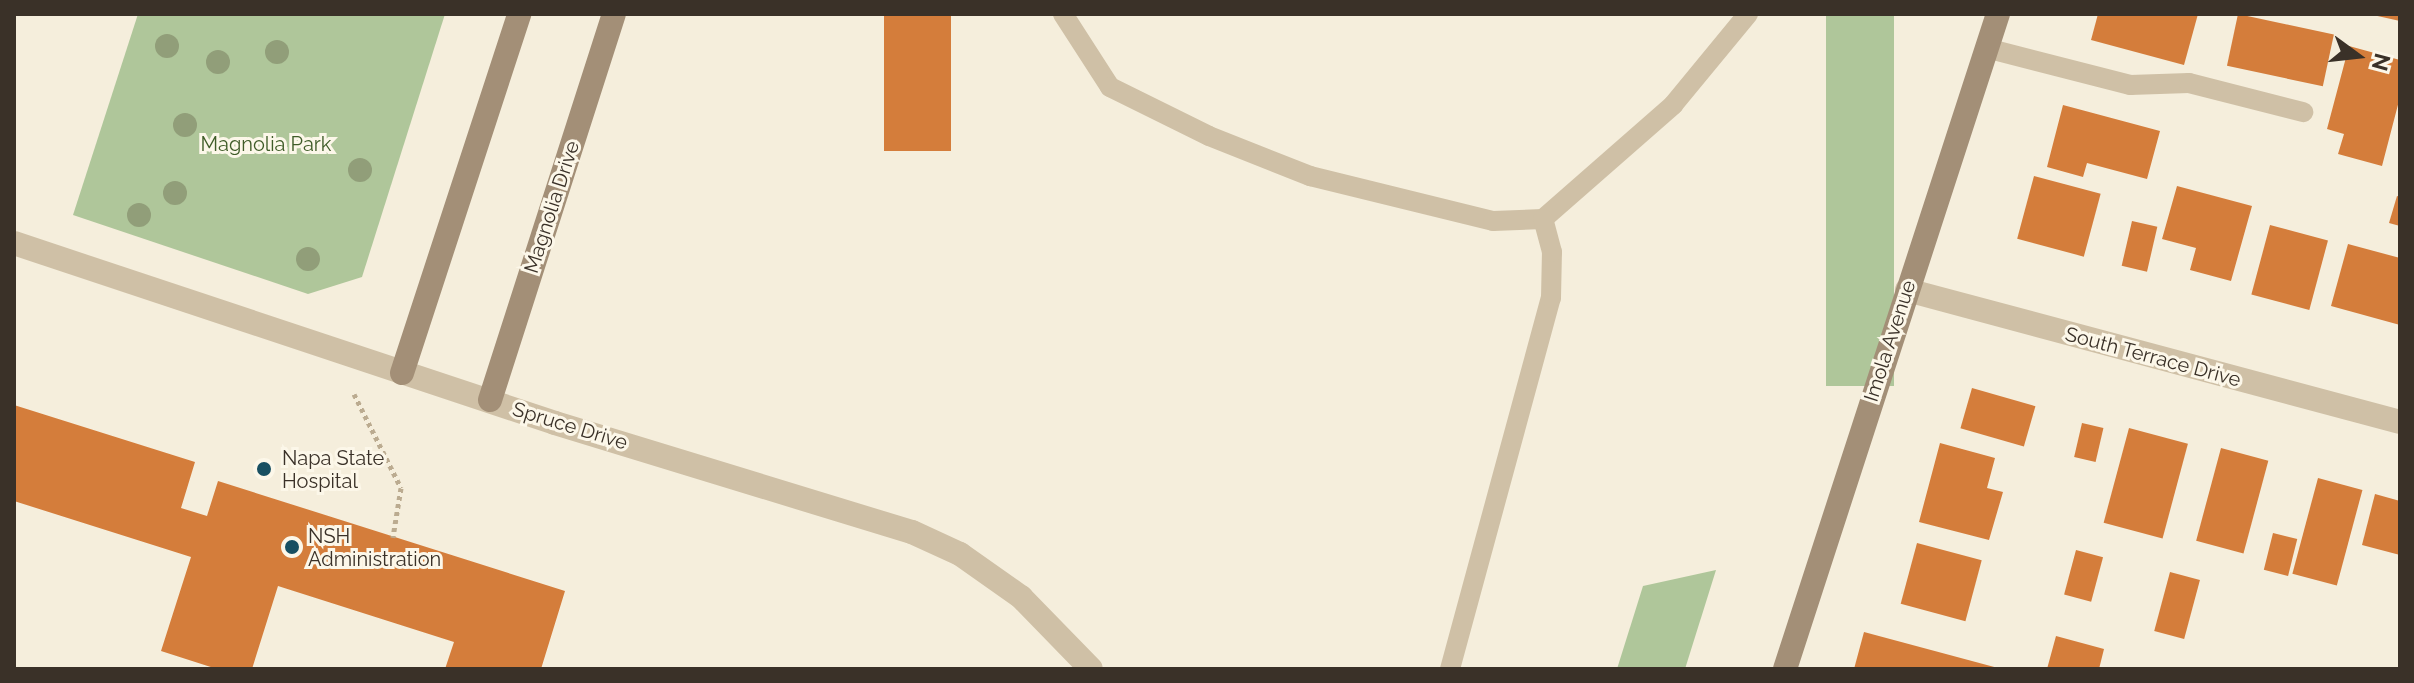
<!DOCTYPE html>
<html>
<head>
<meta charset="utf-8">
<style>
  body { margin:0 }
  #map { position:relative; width:2414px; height:683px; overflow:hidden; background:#f5eedc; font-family:Raleway,sans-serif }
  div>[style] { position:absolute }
  .green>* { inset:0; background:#afc69a; transform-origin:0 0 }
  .building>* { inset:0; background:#d47d3b; transform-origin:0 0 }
  .path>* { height:5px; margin-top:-2.5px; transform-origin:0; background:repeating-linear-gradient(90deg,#bbab90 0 4px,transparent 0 8px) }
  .lane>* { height:20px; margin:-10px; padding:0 10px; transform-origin:10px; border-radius:10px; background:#cfc0a6 }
  .street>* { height:24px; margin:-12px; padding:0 12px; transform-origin:12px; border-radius:12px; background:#cfc0a6 }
  .secondary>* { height:24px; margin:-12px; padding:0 12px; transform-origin:12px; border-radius:12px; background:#a38f77 }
  .trees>* { width:24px; height:24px; margin:-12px; border-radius:50%; background:#919e79 }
  .dots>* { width:22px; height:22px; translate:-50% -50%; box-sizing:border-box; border:4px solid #fcf7e9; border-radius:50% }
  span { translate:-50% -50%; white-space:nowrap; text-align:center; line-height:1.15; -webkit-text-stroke:6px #fcf7e9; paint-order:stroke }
  .park-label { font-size:20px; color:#3f5c28 }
  .street-label { font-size:20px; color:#3a3128 }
  .poi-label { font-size:20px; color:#3a3128 }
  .left { translate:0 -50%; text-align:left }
  .frame { position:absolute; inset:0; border:16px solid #3a3128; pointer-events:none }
  .north { position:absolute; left:2318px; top:16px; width:80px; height:80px; -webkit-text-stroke:6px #fcf7e9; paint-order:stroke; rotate:105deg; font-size:22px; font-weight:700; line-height:32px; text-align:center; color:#3a3128 }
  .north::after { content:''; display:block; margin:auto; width:28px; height:36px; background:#3a3128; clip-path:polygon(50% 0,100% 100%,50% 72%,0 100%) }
</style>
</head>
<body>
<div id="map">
  <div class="green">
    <i style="clip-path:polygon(138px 14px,445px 14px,362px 277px,308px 294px,73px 215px)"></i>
    <i style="left:1826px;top:14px;width:68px;height:372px"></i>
    <i style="clip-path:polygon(1716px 570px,1685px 669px,1617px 669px,1643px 586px)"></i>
  </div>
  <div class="building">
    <i style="left:884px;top:14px;width:67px;height:137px"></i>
    <i style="clip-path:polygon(2098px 14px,2198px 14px,2184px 65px,2091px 40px)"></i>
    <i style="left:2238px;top:14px;width:98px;height:53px;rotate:12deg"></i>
    <i style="clip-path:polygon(2400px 14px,2400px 21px,2373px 15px,2373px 14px)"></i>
    <i style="clip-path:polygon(2349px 46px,2400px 60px,2400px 97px,2382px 166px,2338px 154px,2344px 134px,2327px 129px)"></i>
    <i style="clip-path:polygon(2063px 105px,2160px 131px,2147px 179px,2087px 163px,2083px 177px,2047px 167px)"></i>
    <i style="left:2034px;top:176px;width:69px;height:65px;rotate:15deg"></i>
    <i style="clip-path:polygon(2177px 186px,2252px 206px,2231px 281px,2190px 270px,2196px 248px,2162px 239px)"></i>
    <i style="clip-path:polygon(2397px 196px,2400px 197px,2400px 226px,2389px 223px)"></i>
    <i style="left:2132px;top:221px;width:26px;height:46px;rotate:13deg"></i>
    <i style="left:2270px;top:225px;width:60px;height:72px;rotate:15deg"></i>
    <i style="clip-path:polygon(2348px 244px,2400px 258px,2400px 325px,2331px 306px)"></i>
    <i style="left:1972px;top:388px;width:66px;height:42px;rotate:16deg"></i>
    <i style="clip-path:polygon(14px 405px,195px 462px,181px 508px,207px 516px,218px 481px,565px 591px,541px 669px,445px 669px,454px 642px,278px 586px,252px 669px,217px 669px,161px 651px,191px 557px,14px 501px)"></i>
    <i style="left:2082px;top:423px;width:22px;height:35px;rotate:13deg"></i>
    <i style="left:2129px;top:428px;width:61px;height:98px;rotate:15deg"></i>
    <i style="clip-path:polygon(1940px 443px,1995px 458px,1987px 488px,2003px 492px,1989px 540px,1919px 522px)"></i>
    <i style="left:2221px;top:448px;width:49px;height:96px;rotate:15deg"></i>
    <i style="left:2318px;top:478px;width:46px;height:99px;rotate:15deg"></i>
    <i style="clip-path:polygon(2375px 494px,2400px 501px,2400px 555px,2362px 545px)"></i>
    <i style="left:2273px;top:533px;width:25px;height:38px;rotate:14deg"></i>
    <i style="left:1917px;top:543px;width:67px;height:63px;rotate:15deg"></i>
    <i style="left:2076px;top:550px;width:28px;height:46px;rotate:15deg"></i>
    <i style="left:2170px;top:572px;width:31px;height:61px;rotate:15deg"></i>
    <i style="clip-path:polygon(1864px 632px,1998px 668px,1998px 669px,1854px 669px)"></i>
    <i style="clip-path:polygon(2056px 636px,2104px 649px,2099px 669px,2047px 669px)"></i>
  </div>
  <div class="path">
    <i style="left:354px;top:394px;width:105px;rotate:63.4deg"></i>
    <i style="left:401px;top:488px;width:50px;rotate:99.3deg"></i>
  </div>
  <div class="lane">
    <i style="left:1063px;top:14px;width:87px;rotate:57.2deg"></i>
    <i style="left:1110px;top:87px;width:110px;rotate:26.3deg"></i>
    <i style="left:1209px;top:136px;width:109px;rotate:21.6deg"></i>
    <i style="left:1310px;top:176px;width:188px;rotate:13.8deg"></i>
    <i style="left:1493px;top:221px;width:50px;rotate:-2.3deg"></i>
    <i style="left:1543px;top:219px;width:173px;rotate:-41.2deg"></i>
    <i style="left:1673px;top:105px;width:118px;rotate:-50.5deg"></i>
    <i style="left:1986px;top:48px;width:149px;rotate:14.4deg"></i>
    <i style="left:2130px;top:85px;width:59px;rotate:-1.9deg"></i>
    <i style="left:2189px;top:83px;width:118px;rotate:14.3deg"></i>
    <i style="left:1450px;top:669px;width:385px;rotate:-74.8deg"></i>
    <i style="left:1551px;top:298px;width:46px;rotate:-88.8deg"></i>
    <i style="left:1552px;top:252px;width:34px;rotate:-105deg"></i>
  </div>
  <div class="street">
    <i style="left:14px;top:243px;width:570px;rotate:18.4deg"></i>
    <i style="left:555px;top:423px;width:373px;rotate:17deg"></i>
    <i style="left:912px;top:532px;width:53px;rotate:24.6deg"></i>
    <i style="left:960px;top:554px;width:75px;rotate:35.2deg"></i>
    <i style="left:1021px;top:597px;width:100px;rotate:45.8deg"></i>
    <i style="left:1907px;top:290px;width:510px;rotate:14.99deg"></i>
  </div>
  <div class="secondary">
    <i style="left:402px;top:373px;width:378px;rotate:-71.9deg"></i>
    <i style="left:490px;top:400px;width:405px;rotate:-72.2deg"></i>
    <i style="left:1785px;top:669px;width:689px;rotate:-71.99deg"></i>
  </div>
  <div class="trees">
    <i style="left:167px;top:46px"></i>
    <i style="left:277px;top:52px"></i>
    <i style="left:218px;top:62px"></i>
    <i style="left:185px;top:125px"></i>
    <i style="left:360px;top:170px"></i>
    <i style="left:175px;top:193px"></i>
    <i style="left:139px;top:215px"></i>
    <i style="left:308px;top:259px"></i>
  </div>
  <div class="dots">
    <i style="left:264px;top:469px;background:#184f61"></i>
    <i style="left:292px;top:547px;background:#184f61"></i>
  </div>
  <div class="park-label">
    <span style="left:266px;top:144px">Magnolia Park</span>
  </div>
  <div class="street-label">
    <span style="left:552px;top:207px;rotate:-72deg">Magnolia Drive</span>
    <span style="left:1890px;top:341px;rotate:-72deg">Imola Avenue</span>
    <span style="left:2153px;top:357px;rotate:15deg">South Terrace Drive</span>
    <span style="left:570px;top:426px;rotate:17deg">Spruce Drive</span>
  </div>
  <div class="poi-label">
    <span class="left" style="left:282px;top:470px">Napa State<br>Hospital</span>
    <span class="left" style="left:308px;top:548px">NSH<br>Administration</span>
  </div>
  <div class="frame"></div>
  <div class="north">N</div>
</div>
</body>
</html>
